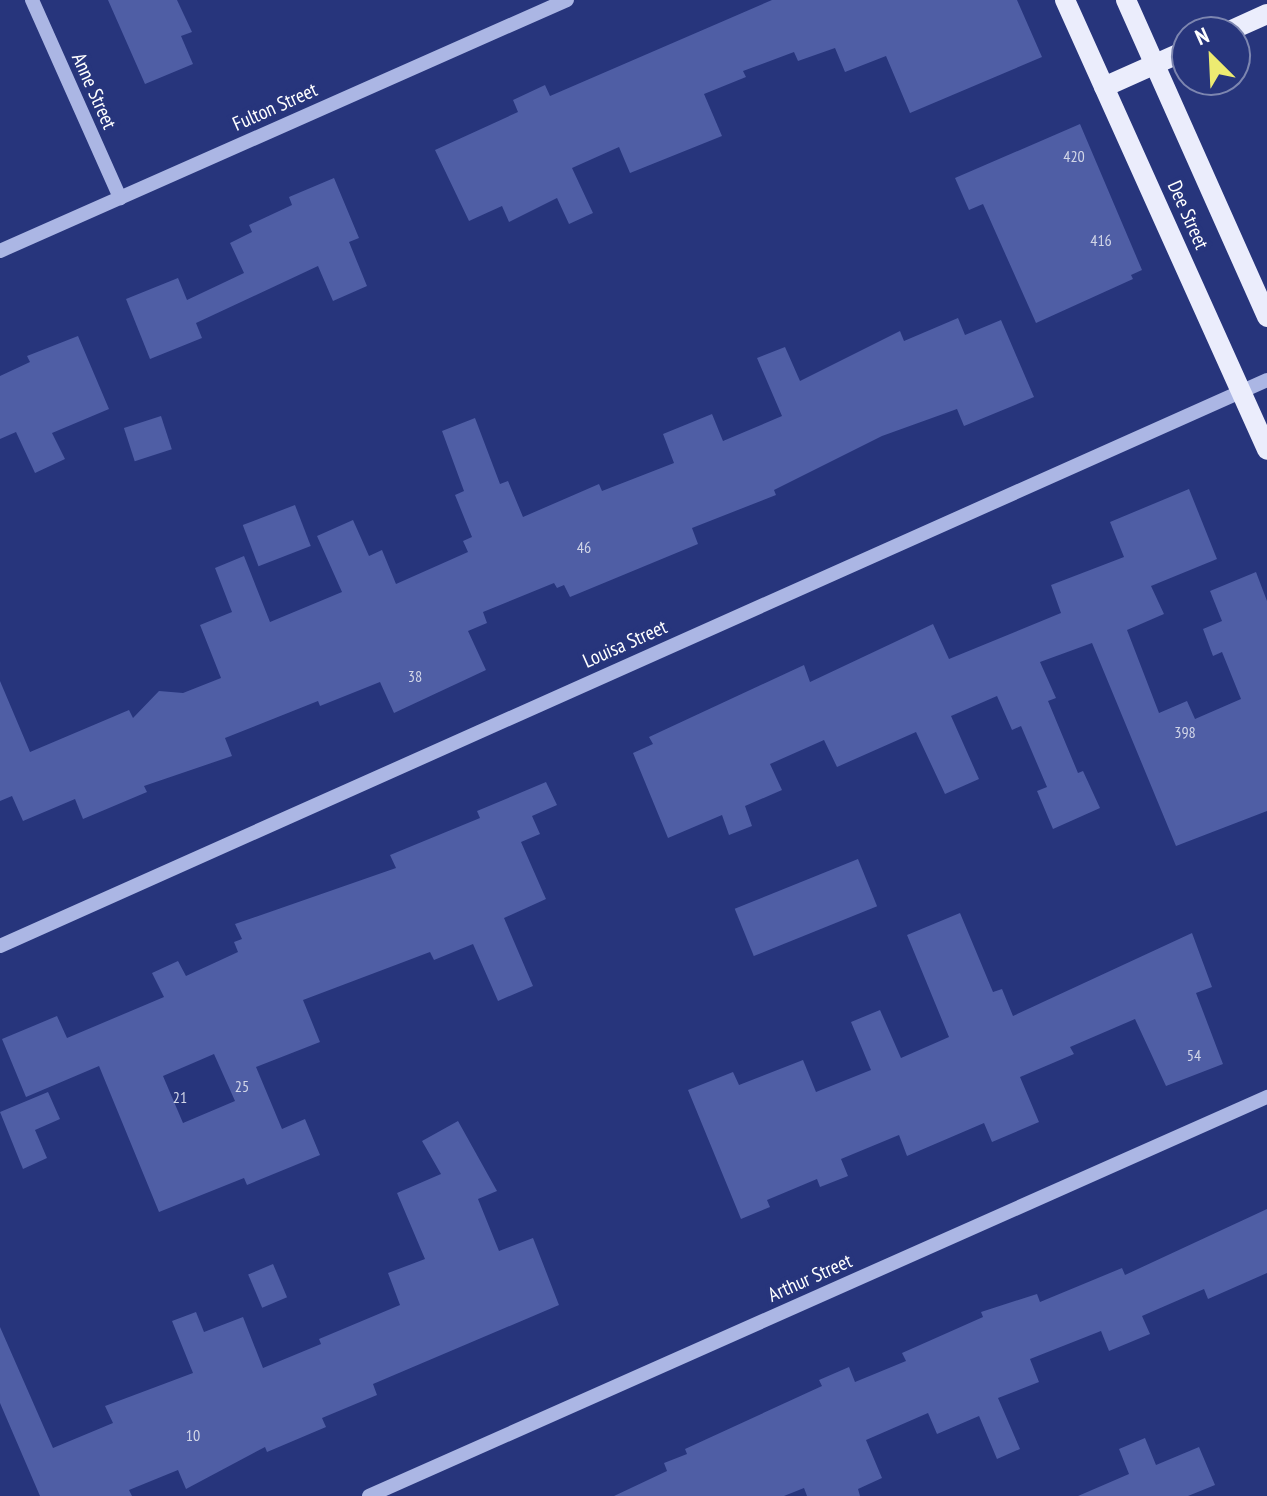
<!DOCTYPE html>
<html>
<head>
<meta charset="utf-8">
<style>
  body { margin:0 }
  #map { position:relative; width:1267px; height:1496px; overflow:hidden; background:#27357c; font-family:"PT Sans Narrow",sans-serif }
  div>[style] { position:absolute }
  .building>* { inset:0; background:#4f5ea5; transform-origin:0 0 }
  .minor>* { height:14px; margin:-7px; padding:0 7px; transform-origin:7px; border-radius:7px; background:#abb6e4 }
  .major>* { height:20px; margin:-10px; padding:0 10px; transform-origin:10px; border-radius:10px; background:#ebedfc }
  span { translate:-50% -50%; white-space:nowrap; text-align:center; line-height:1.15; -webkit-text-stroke:8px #27357c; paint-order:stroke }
  .number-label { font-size:16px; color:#d3d7e8 }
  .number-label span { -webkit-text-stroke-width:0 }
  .street-label { font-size:20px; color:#fff }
  .north { position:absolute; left:1171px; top:16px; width:80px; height:80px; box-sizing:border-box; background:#27357c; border:2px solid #7d86b0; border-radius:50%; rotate:336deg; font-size:22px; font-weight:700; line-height:32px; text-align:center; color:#fff }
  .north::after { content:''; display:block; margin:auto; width:28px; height:36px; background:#edeb71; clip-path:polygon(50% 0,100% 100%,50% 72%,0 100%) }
</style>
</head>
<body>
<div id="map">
  <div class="building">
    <i style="clip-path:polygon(108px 0,177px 0,192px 32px,181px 36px,193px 64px,145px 84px)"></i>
    <i style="clip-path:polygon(772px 0,1017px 0,1042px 57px,910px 113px,886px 56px,845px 72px,835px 48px,798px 61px,794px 52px,743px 71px,746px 77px,704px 94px,722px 136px,630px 173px,619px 147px,572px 168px,593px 213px,569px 224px,557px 198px,509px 222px,502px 206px,469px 221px,435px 150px,518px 112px,513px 100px,545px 85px,550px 96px)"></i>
    <i style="clip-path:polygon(1080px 124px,1142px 270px,1131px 275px,1133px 279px,1036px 323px,983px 204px,969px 210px,955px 178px)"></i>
    <i style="clip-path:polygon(334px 178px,359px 238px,349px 242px,367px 286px,333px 301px,318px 266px,196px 323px,202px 338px,150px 359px,126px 299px,178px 278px,187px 300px,244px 273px,230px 243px,252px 232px,249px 225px,292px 205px,289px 197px)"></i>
    <i style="clip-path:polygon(958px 318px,965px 335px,1001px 320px,1034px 397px,964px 426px,957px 409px,882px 436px,774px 490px,776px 495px,692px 528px,698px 544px,570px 597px,564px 585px,557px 588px,554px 583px,483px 612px,487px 623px,468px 631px,486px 670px,394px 713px,380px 682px,320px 706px,318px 701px,225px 738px,232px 756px,144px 786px,147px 792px,83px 819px,75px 799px,23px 821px,12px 796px,0 801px,0 681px,30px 752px,129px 710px,133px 718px,159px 691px,183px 693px,221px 678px,200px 625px,232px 612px,215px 568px,244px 556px,270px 622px,342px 592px,317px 536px,353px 520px,369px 556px,382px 550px,396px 584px,468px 552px,463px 541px,472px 537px,455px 495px,464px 491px,442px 431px,475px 418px,500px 484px,508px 481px,523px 517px,599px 484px,602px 491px,674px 463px,663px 434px,712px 414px,723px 441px,782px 416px,757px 358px,785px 347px,800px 381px,900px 331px,904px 341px)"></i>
    <i style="clip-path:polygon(78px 336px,109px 409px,52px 433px,65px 459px,35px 473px,16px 432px,0 439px,0 376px,30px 362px,27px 356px)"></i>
    <i style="left:161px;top:416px;width:35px;height:39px;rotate:72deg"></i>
    <i style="clip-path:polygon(1189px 489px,1217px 559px,1151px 586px,1164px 614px,1127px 630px,1159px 713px,1187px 701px,1195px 719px,1241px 699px,1222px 652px,1213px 656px,1203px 629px,1222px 621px,1210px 591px,1256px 572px,1267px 601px,1267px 811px,1176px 846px,1092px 643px,1040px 662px,1056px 698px,1048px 701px,1078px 773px,1083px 771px,1100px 808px,1053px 829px,1037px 791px,1047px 787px,1021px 726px,1012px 730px,997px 696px,951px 716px,979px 779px,945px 794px,916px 732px,837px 767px,824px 740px,770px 764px,782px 790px,745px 806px,752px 826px,729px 835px,722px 815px,668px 838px,633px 753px,653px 744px,649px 737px,804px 665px,810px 682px,933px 624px,949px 659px,1061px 613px,1051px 585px,1124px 557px,1110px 522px)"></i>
    <i style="left:295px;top:505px;width:44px;height:56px;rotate:69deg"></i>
    <i style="clip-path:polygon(evenodd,546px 782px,557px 805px,532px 816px,540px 834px,521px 842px,546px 899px,504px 918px,533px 986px,498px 1001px,473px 944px,434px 960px,430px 952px,303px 1000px,320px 1042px,256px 1067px,282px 1129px,305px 1119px,320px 1155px,247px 1185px,244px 1178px,159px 1212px,99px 1066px,26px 1097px,2px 1039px,57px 1016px,67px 1038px,164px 997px,152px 973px,178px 961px,186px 976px,238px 952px,234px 942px,242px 939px,235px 924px,396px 868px,390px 855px,480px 818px,477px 811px,546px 782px,214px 1054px,235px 1101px,183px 1123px,163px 1076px,214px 1054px)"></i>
    <i style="left:858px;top:859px;width:51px;height:133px;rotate:68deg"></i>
    <i style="clip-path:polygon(960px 913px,993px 992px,1002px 989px,1013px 1016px,1192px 933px,1212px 987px,1196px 993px,1223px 1064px,1166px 1086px,1135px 1019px,1070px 1047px,1074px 1054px,1020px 1077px,1039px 1122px,992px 1142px,984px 1123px,907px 1156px,899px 1135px,841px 1159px,848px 1176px,820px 1187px,817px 1179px,767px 1200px,770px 1207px,741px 1219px,688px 1090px,733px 1072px,739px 1085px,803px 1060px,816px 1092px,871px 1070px,851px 1022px,880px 1010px,901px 1058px,949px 1037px,907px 935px)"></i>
    <i style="clip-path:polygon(48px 1092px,60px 1119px,35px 1130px,47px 1158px,23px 1169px,0 1112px)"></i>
    <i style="clip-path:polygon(458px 1121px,497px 1191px,478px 1199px,499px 1251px,533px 1238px,559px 1305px,373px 1384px,377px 1395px,322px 1418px,326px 1427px,267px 1452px,265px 1447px,186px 1489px,178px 1470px,129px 1490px,132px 1496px,40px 1496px,0 1403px,0 1327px,53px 1448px,113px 1423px,105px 1406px,193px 1373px,172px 1321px,196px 1312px,204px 1332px,243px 1317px,263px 1368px,321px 1344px,319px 1339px,400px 1305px,388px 1273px,425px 1259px,397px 1193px,441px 1174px,422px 1141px)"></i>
    <i style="clip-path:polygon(1267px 1209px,1267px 1273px,1208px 1299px,1204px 1289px,1142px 1316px,1150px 1334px,1109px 1351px,1101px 1331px,1030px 1359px,1039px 1382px,998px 1398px,1020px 1449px,997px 1459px,979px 1416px,937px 1434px,928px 1413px,866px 1440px,882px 1478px,858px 1489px,860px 1496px,807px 1496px,804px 1488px,784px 1496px,614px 1496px,667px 1471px,664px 1463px,687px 1454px,685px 1449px,822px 1386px,819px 1380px,849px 1367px,855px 1382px,906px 1361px,902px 1353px,983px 1317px,981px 1312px,1037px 1294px,1040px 1302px,1122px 1268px,1125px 1275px)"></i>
    <i style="left:273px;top:1264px;width:36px;height:27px;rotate:67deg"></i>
    <i style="clip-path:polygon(1145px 1438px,1156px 1465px,1199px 1447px,1215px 1485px,1188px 1496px,1078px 1496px,1129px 1474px,1119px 1449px)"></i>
  </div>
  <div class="minor">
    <i style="left:32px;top:0;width:217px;rotate:66deg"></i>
    <i style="left:0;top:251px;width:620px;rotate:-23.88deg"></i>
    <i style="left:0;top:946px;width:1388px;rotate:-24.07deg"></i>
    <i style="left:369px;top:1496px;width:983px;rotate:-23.96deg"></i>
  </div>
  <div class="major">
    <i style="left:1065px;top:0;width:493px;rotate:65.8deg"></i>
    <i style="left:1126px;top:0;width:347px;rotate:66deg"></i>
    <i style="left:1227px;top:32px;width:44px;rotate:-24.2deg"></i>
    <i style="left:1104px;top:87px;width:91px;rotate:-24deg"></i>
  </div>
  <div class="number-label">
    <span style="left:1074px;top:156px">420</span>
    <span style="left:1101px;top:240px">416</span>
    <span style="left:584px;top:547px">46</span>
    <span style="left:415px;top:676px">38</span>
    <span style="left:1185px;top:732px">398</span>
    <span style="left:1194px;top:1055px">54</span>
    <span style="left:242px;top:1086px">25</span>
    <span style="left:180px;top:1097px">21</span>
    <span style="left:193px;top:1435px">10</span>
  </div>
  <div class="street-label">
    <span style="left:94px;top:91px;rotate:66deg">Anne Street</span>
    <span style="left:275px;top:107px;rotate:-24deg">Fulton Street</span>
    <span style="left:1188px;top:215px;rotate:66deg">Dee Street</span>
    <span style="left:625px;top:644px;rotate:-24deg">Louisa Street</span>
    <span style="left:810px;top:1278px;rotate:-24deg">Arthur Street</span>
  </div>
  <div class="north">N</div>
</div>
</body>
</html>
